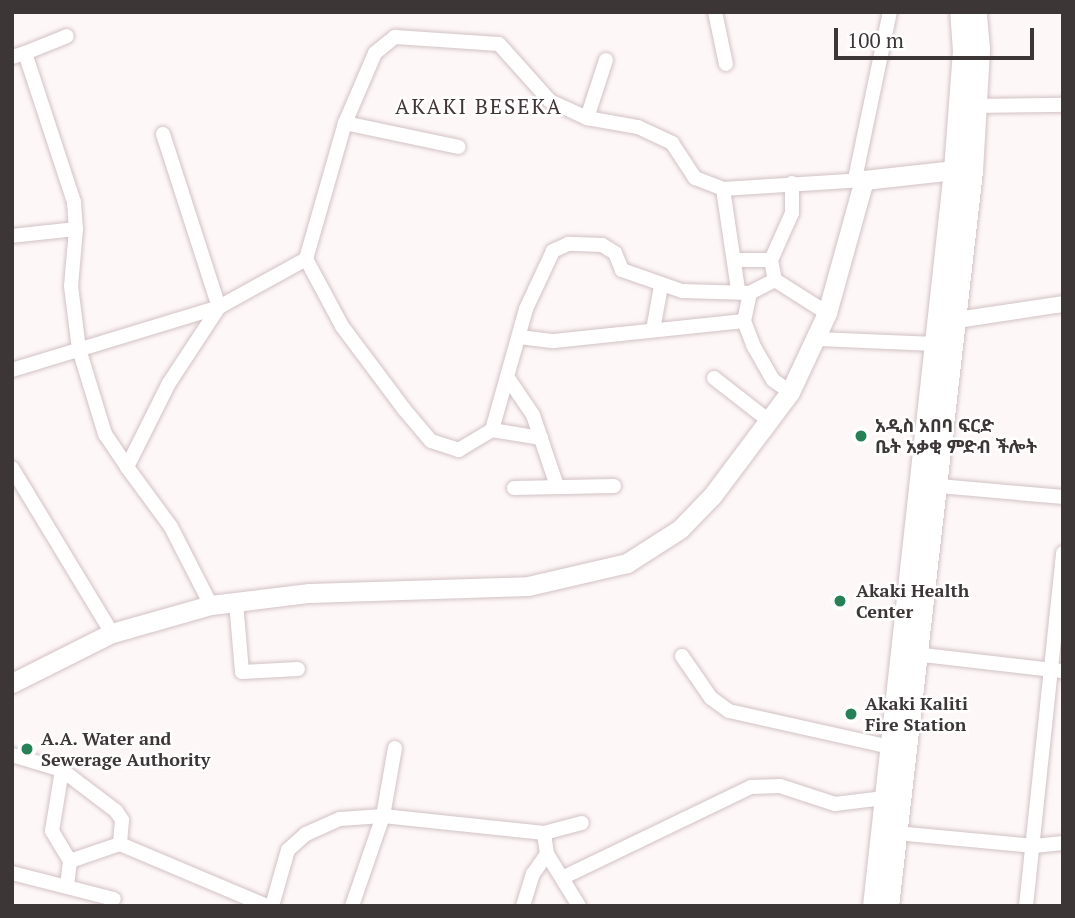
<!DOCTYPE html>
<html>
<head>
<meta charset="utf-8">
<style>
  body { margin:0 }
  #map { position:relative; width:1075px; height:918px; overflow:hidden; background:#fef7f8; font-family:"PT Serif","Noto Sans Ethiopic",serif }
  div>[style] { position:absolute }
  .roads { filter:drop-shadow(0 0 2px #d2c2c4) drop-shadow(0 0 2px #d2c2c4) }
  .minor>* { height:14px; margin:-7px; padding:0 7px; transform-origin:7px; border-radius:7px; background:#fff }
  .tertiary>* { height:16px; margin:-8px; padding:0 8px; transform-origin:8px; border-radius:8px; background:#fff }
  .secondary>* { height:19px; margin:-9.5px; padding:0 9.5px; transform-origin:9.5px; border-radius:9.5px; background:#fff }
  .primary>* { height:21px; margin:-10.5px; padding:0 10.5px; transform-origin:10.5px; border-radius:10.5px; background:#fff }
  .dots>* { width:19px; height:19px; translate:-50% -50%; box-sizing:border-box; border:4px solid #fff; border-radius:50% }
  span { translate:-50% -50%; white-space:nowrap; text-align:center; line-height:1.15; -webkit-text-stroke:5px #fff; paint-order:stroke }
  .poi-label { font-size:18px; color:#3c3637; font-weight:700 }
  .left { translate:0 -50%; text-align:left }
  .quarter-label { font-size:21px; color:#423537; letter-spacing:2px }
  .frame { position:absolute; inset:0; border:14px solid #3c3637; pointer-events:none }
  .scale { position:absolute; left:834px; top:28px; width:200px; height:32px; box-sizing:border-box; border:4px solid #3c3637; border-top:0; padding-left:9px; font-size:21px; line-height:24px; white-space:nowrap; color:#3c3637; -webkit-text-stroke:5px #fff; paint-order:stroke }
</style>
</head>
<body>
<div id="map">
  <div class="roads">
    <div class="minor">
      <i style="left:715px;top:12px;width:53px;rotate:78.1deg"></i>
      <i style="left:25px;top:53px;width:45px;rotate:-22deg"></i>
      <i style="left:12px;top:57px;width:14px;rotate:-17deg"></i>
      <i style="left:25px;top:53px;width:157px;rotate:71.8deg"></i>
      <i style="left:74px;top:202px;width:27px;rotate:86deg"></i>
      <i style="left:76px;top:229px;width:64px;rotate:173.8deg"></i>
      <i style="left:977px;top:106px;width:86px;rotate:-0.7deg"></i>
      <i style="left:587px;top:118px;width:61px;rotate:-71.9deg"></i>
      <i style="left:345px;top:123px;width:116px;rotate:11.9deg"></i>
      <i style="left:163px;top:134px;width:182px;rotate:72.1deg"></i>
      <i style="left:219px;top:307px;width:91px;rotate:123.3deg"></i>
      <i style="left:169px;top:383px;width:94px;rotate:116.6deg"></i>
      <i style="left:127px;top:467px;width:74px;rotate:53.7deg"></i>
      <i style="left:171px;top:527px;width:88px;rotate:62.9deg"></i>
      <i style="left:855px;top:179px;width:171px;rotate:-78.2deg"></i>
      <i style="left:792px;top:183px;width:30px;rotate:90deg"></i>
      <i style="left:792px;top:213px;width:51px;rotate:114.1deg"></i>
      <i style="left:771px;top:260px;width:20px;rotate:79deg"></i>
      <i style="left:775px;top:280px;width:62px;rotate:32.4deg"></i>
      <i style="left:723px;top:189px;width:101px;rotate:81.5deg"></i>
      <i style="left:76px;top:229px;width:57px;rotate:95deg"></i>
      <i style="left:71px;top:286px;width:64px;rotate:82.8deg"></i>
      <i style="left:79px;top:349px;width:89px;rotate:73deg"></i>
      <i style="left:105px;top:434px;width:40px;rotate:56deg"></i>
      <i style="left:736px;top:260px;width:35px"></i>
      <i style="left:775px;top:280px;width:28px;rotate:153deg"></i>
      <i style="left:750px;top:293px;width:68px;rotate:-178.3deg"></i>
      <i style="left:682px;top:291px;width:64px;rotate:-160.7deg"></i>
      <i style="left:622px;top:270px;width:18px;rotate:-112deg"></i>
      <i style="left:615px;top:253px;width:15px;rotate:-148deg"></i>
      <i style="left:602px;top:245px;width:34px;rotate:-178deg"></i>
      <i style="left:568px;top:244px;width:17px;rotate:155deg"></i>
      <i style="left:553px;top:251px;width:64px;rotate:115deg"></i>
      <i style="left:526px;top:309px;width:126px;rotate:105.7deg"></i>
      <i style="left:492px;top:430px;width:39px;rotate:149deg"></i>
      <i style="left:459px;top:450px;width:29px;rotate:-162deg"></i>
      <i style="left:431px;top:441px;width:42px;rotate:-130.2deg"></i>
      <i style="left:404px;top:409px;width:104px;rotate:-126.8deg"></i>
      <i style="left:342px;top:326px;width:76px;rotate:-118.2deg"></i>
      <i style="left:306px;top:259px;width:141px;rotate:-74deg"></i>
      <i style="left:345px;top:123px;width:76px;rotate:-66.8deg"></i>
      <i style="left:375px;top:53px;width:26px;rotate:-39deg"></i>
      <i style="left:395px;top:37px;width:104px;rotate:3.9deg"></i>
      <i style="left:499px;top:44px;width:76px;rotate:48.2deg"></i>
      <i style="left:550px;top:101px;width:41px;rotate:24.7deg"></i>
      <i style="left:587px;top:118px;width:52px;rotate:10deg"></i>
      <i style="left:638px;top:127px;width:38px;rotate:25deg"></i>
      <i style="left:672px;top:143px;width:42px;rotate:56.7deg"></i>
      <i style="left:695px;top:178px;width:30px;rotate:21deg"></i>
      <i style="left:723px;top:189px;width:141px;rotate:-3.7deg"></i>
      <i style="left:750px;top:293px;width:29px;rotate:102deg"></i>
      <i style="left:744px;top:321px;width:26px;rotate:69deg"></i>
      <i style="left:753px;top:345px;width:40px;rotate:60.3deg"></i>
      <i style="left:773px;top:380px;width:21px;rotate:35deg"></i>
      <i style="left:653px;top:330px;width:45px;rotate:-79.7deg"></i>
      <i style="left:519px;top:337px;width:35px;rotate:7deg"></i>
      <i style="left:554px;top:341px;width:191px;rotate:-6deg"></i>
      <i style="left:818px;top:339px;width:117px;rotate:2.4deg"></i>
      <i style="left:12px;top:370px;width:216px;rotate:-16.9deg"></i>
      <i style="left:219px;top:307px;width:99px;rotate:-28.9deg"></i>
      <i style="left:714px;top:378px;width:70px;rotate:38deg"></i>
      <i style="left:510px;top:381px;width:41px;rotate:55.9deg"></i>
      <i style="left:533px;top:415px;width:72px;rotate:71.3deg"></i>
      <i style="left:492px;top:430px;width:50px;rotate:9.3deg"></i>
      <i style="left:12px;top:468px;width:193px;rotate:58.8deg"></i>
      <i style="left:928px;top:485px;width:136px;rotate:5.1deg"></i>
      <i style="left:514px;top:488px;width:100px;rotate:-1.1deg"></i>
      <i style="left:236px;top:602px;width:70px;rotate:85.1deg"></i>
      <i style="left:242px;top:672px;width:56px;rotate:-3.1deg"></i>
      <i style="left:915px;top:654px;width:149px;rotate:6.6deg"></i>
      <i style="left:682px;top:656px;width:51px;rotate:55.4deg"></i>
      <i style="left:711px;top:698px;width:22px;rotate:36deg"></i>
      <i style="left:729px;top:711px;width:165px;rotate:12.6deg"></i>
      <i style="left:12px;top:755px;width:52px;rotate:16.7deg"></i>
      <i style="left:62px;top:770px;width:68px;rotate:37.2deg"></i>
      <i style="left:116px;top:811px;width:11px;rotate:56deg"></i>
      <i style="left:122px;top:820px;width:24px;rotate:95deg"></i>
      <i style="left:62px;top:770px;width:62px;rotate:99.3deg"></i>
      <i style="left:52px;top:831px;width:35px;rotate:59deg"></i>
      <i style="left:70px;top:861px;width:23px;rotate:97deg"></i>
      <i style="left:544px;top:833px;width:21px;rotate:82deg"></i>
      <i style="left:547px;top:854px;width:61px;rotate:58.4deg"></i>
      <i style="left:896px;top:833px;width:139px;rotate:5.4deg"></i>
      <i style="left:1034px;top:846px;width:29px;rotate:-6deg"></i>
      <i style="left:120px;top:844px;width:160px;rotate:22.9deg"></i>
      <i style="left:70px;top:861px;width:53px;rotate:-18.8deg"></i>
      <i style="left:12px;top:873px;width:105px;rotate:14.3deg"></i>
      <i style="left:564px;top:877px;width:208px;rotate:-25.7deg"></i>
      <i style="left:751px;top:787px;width:29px;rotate:-2deg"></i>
      <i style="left:780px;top:786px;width:58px;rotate:18.1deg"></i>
      <i style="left:835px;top:804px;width:49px;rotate:-7deg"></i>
      <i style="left:272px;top:906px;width:58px;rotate:-74.1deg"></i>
      <i style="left:288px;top:850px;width:24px;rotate:-42deg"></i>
      <i style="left:306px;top:834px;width:37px;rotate:-24deg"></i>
      <i style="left:340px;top:819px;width:43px;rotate:-4deg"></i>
      <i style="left:383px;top:816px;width:162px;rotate:6deg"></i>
      <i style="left:544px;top:833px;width:39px;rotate:-15deg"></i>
      <i style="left:352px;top:906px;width:95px;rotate:-71deg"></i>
      <i style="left:383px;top:816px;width:69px;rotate:-80deg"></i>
      <i style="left:523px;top:906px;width:34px;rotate:-73deg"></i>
      <i style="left:533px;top:874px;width:24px;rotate:-55deg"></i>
      <i style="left:1026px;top:906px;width:355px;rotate:-84deg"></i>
    </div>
    <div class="tertiary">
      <i style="left:944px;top:322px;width:120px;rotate:-8.6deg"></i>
    </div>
    <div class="secondary">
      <i style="left:12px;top:683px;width:112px;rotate:-26.6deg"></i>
      <i style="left:112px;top:633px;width:103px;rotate:-15.8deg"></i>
      <i style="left:211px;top:605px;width:99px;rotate:-7deg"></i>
      <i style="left:309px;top:593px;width:219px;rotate:-1.8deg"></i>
      <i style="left:528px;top:586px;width:102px;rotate:-13.1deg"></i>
      <i style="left:627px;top:563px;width:63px;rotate:-32.7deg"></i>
      <i style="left:680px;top:529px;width:46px;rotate:-45.9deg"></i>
      <i style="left:712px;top:496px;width:130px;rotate:-53.1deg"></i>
      <i style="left:790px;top:392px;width:87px;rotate:-64.9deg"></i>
      <i style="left:827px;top:313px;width:138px;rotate:-74.5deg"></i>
      <i style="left:864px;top:180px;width:91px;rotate:-6.3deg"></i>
    </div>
    <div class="primary">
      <i style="left:873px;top:906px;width:740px;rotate:-83.72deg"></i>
      <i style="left:954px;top:170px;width:119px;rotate:-85.7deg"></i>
      <i style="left:963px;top:51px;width:39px;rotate:-94deg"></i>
      <i style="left:888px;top:906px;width:740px;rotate:-83.48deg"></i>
      <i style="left:972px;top:171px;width:122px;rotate:-86.7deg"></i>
      <i style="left:979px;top:49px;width:37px;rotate:-95deg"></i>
    </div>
  </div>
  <div class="dots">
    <i style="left:861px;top:436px;background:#268156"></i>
    <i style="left:840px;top:601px;background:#268156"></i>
    <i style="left:851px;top:714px;background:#268156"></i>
    <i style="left:27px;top:749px;background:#268156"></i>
  </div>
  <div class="poi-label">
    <span class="left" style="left:875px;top:436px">አዲስ አበባ ፍርድ<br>ቤት አቃቂ ምድብ ችሎት</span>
    <span class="left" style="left:856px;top:601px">Akaki Health<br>Center</span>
    <span class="left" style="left:865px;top:714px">Akaki Kaliti<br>Fire Station</span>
    <span class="left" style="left:41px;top:749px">A.A. Water and<br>Sewerage Authority</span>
  </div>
  <div class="quarter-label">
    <span style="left:479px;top:106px">AKAKI BESEKA</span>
  </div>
  <div class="frame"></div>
  <div class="scale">100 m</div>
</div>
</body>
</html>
